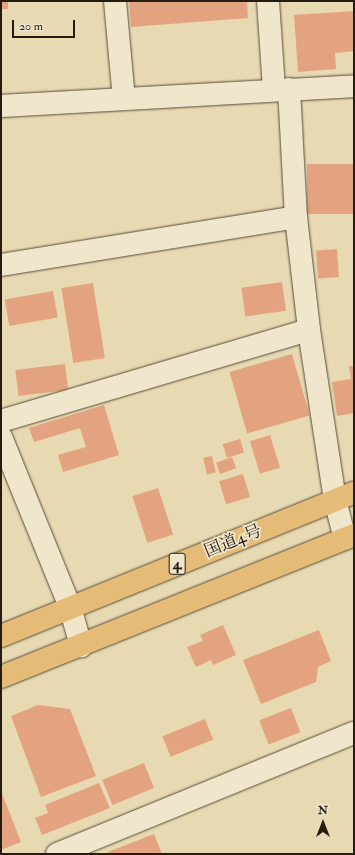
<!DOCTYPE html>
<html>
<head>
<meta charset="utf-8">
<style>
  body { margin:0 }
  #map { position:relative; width:355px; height:855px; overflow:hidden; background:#e7d9b1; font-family:"IM FELL Double Pica","Noto Serif JP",serif }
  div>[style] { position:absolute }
  .building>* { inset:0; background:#e4a380; transform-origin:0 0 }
  .roads { filter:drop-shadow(0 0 1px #564b39) drop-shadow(0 0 1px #564b39) }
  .street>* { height:22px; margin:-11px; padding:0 11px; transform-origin:11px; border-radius:11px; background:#efe6cc }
  .highway>* { height:22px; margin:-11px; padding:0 11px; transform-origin:11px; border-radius:11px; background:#e4bc78 }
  span { translate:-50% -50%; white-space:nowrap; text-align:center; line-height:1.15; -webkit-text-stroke:3.5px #efe6cc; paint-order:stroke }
  .shield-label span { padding:1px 3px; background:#efe6cc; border:1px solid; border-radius:3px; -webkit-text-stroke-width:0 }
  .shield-label { font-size:16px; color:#251c11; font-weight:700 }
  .street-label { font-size:17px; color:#251c11 }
  .frame { position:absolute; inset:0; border:2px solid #251c11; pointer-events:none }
  .north { position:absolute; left:303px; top:803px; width:40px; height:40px; -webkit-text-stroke:3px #efe6cc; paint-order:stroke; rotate:0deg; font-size:11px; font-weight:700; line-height:16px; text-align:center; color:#251c11 }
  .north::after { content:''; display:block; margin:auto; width:14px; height:18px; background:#251c11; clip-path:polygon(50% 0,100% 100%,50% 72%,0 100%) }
  .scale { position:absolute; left:12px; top:20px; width:63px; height:18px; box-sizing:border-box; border:2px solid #251c11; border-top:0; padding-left:5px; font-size:12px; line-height:14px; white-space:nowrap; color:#251c11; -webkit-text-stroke:3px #efe6cc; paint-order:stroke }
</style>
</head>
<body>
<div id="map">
  <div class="building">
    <i style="left:1px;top:1px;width:7px;height:8px"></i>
    <i style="clip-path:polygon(129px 1px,247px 1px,248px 18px,131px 27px)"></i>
    <i style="clip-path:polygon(354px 11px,354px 51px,335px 53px,336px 69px,298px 72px,294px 15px)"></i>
    <i style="left:354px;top:164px;width:50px;height:47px;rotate:90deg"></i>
    <i style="left:337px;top:249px;width:28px;height:21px;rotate:86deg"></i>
    <i style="left:282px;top:282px;width:29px;height:41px;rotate:82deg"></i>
    <i style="left:93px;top:283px;width:76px;height:32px;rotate:81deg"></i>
    <i style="left:53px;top:291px;width:27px;height:49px;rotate:80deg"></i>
    <i style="left:292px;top:354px;width:64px;height:65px;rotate:74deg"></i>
    <i style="left:65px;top:364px;width:26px;height:50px;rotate:83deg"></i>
    <i style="clip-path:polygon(349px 366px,354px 366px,354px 413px,337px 416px,332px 382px,351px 379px)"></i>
    <i style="clip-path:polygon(104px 405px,119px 455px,63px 472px,58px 455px,86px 447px,80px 428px,34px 442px,29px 428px)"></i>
    <i style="left:270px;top:435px;width:34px;height:21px;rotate:73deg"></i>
    <i style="left:240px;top:439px;width:14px;height:18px;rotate:73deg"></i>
    <i style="left:212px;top:456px;width:17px;height:9px;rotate:77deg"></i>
    <i style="left:232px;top:457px;width:12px;height:17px;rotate:70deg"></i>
    <i style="left:243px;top:474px;width:24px;height:25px;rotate:73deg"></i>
    <i style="left:158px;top:488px;width:49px;height:27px;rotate:72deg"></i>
    <i style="clip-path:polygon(223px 625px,236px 655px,213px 665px,211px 660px,196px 667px,187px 647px,203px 641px,200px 635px)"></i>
    <i style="clip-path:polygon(319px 630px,331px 661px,318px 667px,316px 682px,261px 704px,243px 660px)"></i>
    <i style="clip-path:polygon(38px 705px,70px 709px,96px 776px,41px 797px,11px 716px)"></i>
    <i style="left:291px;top:708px;width:26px;height:34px;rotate:69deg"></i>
    <i style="left:205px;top:719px;width:22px;height:46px;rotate:68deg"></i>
    <i style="left:144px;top:763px;width:27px;height:45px;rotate:68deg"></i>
    <i style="clip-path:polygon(99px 783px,110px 808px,42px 835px,35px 818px,48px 813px,45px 805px)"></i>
    <i style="clip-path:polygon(1px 791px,21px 842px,1px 850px)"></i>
    <i style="clip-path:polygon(154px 834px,162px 854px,108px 854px,108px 852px)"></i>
  </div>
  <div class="roads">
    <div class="street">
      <i style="left:115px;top:1px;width:98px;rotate:84.8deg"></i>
      <i style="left:268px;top:1px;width:88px;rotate:86.1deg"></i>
      <i style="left:289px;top:89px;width:128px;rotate:86.9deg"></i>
      <i style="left:296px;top:217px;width:114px;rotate:83.4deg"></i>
      <i style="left:309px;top:330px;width:172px;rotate:81.3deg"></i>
      <i style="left:335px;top:500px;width:40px;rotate:75.6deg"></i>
      <i style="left:1px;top:106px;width:354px;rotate:-3.2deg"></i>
      <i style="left:1px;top:265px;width:299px;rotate:-9.2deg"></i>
      <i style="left:1px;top:421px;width:321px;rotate:-16.5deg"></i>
      <i style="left:1px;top:437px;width:183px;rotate:67.9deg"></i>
      <i style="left:70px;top:607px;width:41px;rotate:74.2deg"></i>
      <i style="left:57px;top:854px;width:321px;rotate:-22.2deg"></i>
    </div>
    <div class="highway">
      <i style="left:1px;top:636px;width:381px;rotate:-22.1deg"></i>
      <i style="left:1px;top:677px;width:380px;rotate:-21.9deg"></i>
    </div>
  </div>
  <div class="shield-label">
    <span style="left:177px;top:564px">4</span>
  </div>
  <div class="street-label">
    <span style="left:233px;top:541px;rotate:-22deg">国道4号</span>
  </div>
  <div class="frame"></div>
  <div class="north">N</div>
  <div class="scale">20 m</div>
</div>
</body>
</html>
